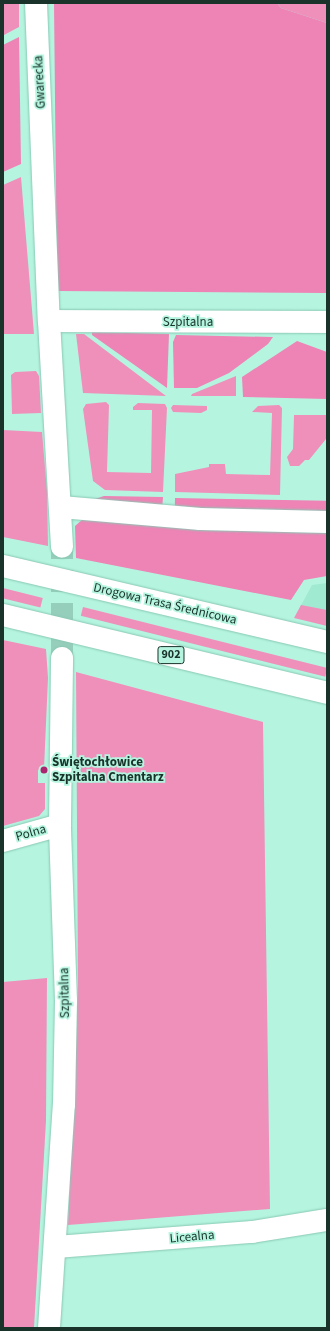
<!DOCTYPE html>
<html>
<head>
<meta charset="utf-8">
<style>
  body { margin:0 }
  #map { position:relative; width:330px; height:1331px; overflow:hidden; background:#b5f5e0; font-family:"Source Sans 3",sans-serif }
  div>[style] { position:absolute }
  .built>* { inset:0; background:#a0ead2 }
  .green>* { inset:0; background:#ef90bb; transform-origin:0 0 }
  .forest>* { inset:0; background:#ee83b5; transform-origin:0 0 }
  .minor-tunnel>* { height:22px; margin-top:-11px; transform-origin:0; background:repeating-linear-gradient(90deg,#96cebc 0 22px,transparent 0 33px) }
  .roads { filter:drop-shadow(0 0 1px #89c8b3) drop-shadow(0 0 1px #89c8b3) }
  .minor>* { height:22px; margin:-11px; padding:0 11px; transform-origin:11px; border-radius:11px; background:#fff }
  .major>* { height:22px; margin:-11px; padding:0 11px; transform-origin:11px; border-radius:11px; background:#fff }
  .dots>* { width:11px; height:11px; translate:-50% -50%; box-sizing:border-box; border:2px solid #b5f5e0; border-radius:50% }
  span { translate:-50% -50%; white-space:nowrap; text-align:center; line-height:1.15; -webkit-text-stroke:3.5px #b5f5e0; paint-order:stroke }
  .shield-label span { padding:1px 3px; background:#b5f5e0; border:1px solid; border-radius:3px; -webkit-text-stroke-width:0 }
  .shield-label { font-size:12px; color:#19332b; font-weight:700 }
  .street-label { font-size:13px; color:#19332b }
  .poi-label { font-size:13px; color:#19332b; font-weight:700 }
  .left { translate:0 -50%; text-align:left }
  .frame { position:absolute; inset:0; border:4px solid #19332b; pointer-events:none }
</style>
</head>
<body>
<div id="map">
  <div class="built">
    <i style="clip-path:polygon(327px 583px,327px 616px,299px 609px,312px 585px)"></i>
  </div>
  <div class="green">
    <i style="clip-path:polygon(6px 3px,19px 3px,19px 27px,4px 35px,3px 4px)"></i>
    <i style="clip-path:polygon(277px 3px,327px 3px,327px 23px,281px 8px)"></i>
    <i style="clip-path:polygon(21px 177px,34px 334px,3px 334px,3px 185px)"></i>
    <i style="clip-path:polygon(76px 334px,84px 334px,166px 396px,83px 393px)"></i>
    <i style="clip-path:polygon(36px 371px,39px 376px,41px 413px,12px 414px,11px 375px,15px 372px)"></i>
    <i style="clip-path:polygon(236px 376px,236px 396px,191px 396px,192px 394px)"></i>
    <i style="clip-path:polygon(106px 402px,109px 405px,107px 472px,151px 473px,152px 410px,133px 410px,133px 407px,138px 403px,165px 404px,167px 408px,163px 492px,105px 490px,93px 481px,83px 409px,86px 404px)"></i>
    <i style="clip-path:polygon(173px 405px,207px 406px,207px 410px,201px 413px,173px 412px,171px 408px)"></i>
    <i style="clip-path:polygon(279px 405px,282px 408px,280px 495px,175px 492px,175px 474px,209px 467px,209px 464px,225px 464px,226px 474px,270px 475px,272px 413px,252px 412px,258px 406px)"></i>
    <i style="clip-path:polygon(294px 415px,326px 415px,326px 439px,309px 460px,305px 460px,299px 466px,290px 466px,287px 457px,293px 449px)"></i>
    <i style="clip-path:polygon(3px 430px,42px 432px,47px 491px,48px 546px,3px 537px)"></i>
    <i style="left:3px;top:588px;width:41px;height:10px;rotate:14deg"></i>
    <i style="clip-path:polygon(301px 605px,327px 610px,327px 626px,294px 618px)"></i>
    <i style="left:83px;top:607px;width:252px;height:9px;rotate:14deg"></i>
    <i style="clip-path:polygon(3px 640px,46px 649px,48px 678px,44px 769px,38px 770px,38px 783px,45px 783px,45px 809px,39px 816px,3px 826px)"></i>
    <i style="clip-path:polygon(76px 672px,263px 722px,270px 1209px,68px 1225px,78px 983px)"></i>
    <i style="clip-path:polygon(47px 978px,46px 1121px,34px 1328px,3px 1328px,3px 982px)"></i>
  </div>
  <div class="forest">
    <i style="clip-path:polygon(54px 3px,277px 3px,281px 8px,327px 23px,327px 293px,57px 291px)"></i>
    <i style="clip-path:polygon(19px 37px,21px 164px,3px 172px,3px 45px)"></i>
    <i style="clip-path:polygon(92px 332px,169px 334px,167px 388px,92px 335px)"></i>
    <i style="clip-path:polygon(176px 335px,273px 337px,268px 344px,229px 373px,197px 388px,174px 388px,173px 342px)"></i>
    <i style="clip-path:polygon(297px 341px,327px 352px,327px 399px,243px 397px,242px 377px)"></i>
    <i style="clip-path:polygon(104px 496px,163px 497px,162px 511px,95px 499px)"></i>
    <i style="left:175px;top:498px;width:152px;height:14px;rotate:1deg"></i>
    <i style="clip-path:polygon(83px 519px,327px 527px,327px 576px,304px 580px,291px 600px,76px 558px,75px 526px)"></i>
  </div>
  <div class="minor-tunnel">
    <i style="left:62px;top:658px;width:111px;rotate:-90deg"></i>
  </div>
  <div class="roads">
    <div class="minor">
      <i style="left:36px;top:3px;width:318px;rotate:87.7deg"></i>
      <i style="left:49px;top:321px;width:226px;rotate:86.7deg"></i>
      <i style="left:49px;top:321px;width:278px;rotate:0.2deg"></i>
      <i style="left:61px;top:507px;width:140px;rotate:4.9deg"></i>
      <i style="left:200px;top:519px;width:127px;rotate:1.4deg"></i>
      <i style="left:3px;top:841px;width:59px;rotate:-15.7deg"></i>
      <i style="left:56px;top:1247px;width:197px;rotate:-4.4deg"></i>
      <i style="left:252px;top:1232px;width:76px;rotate:-9.1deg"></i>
      <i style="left:49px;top:1328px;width:224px;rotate:-86.2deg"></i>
      <i style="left:64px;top:1105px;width:104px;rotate:-88.9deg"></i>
      <i style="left:66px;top:1001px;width:176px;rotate:-92deg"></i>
      <i style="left:60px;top:825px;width:167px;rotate:-89.3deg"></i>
    </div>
    <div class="major">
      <i style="left:3px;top:566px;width:333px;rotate:13.2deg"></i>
      <i style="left:3px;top:615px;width:333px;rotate:13.5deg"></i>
    </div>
  </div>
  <div class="dots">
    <i style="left:44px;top:770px;background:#aa266f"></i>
  </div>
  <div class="shield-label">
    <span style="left:171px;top:655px">902</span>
  </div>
  <div class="street-label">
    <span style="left:40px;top:82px;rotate:-93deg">Gwarecka</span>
    <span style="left:188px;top:322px">Szpitalna</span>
    <span style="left:165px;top:604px;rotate:13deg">Drogowa Trasa Średnicowa</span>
    <span style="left:31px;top:833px;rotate:-16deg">Polna</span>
    <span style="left:65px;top:993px;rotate:-91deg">Szpitalna</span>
    <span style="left:192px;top:1237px;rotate:-5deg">Licealna</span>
  </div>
  <div class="poi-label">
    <span class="left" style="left:52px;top:770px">Świętochłowice<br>Szpitalna Cmentarz</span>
  </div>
  <div class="frame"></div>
</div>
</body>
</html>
